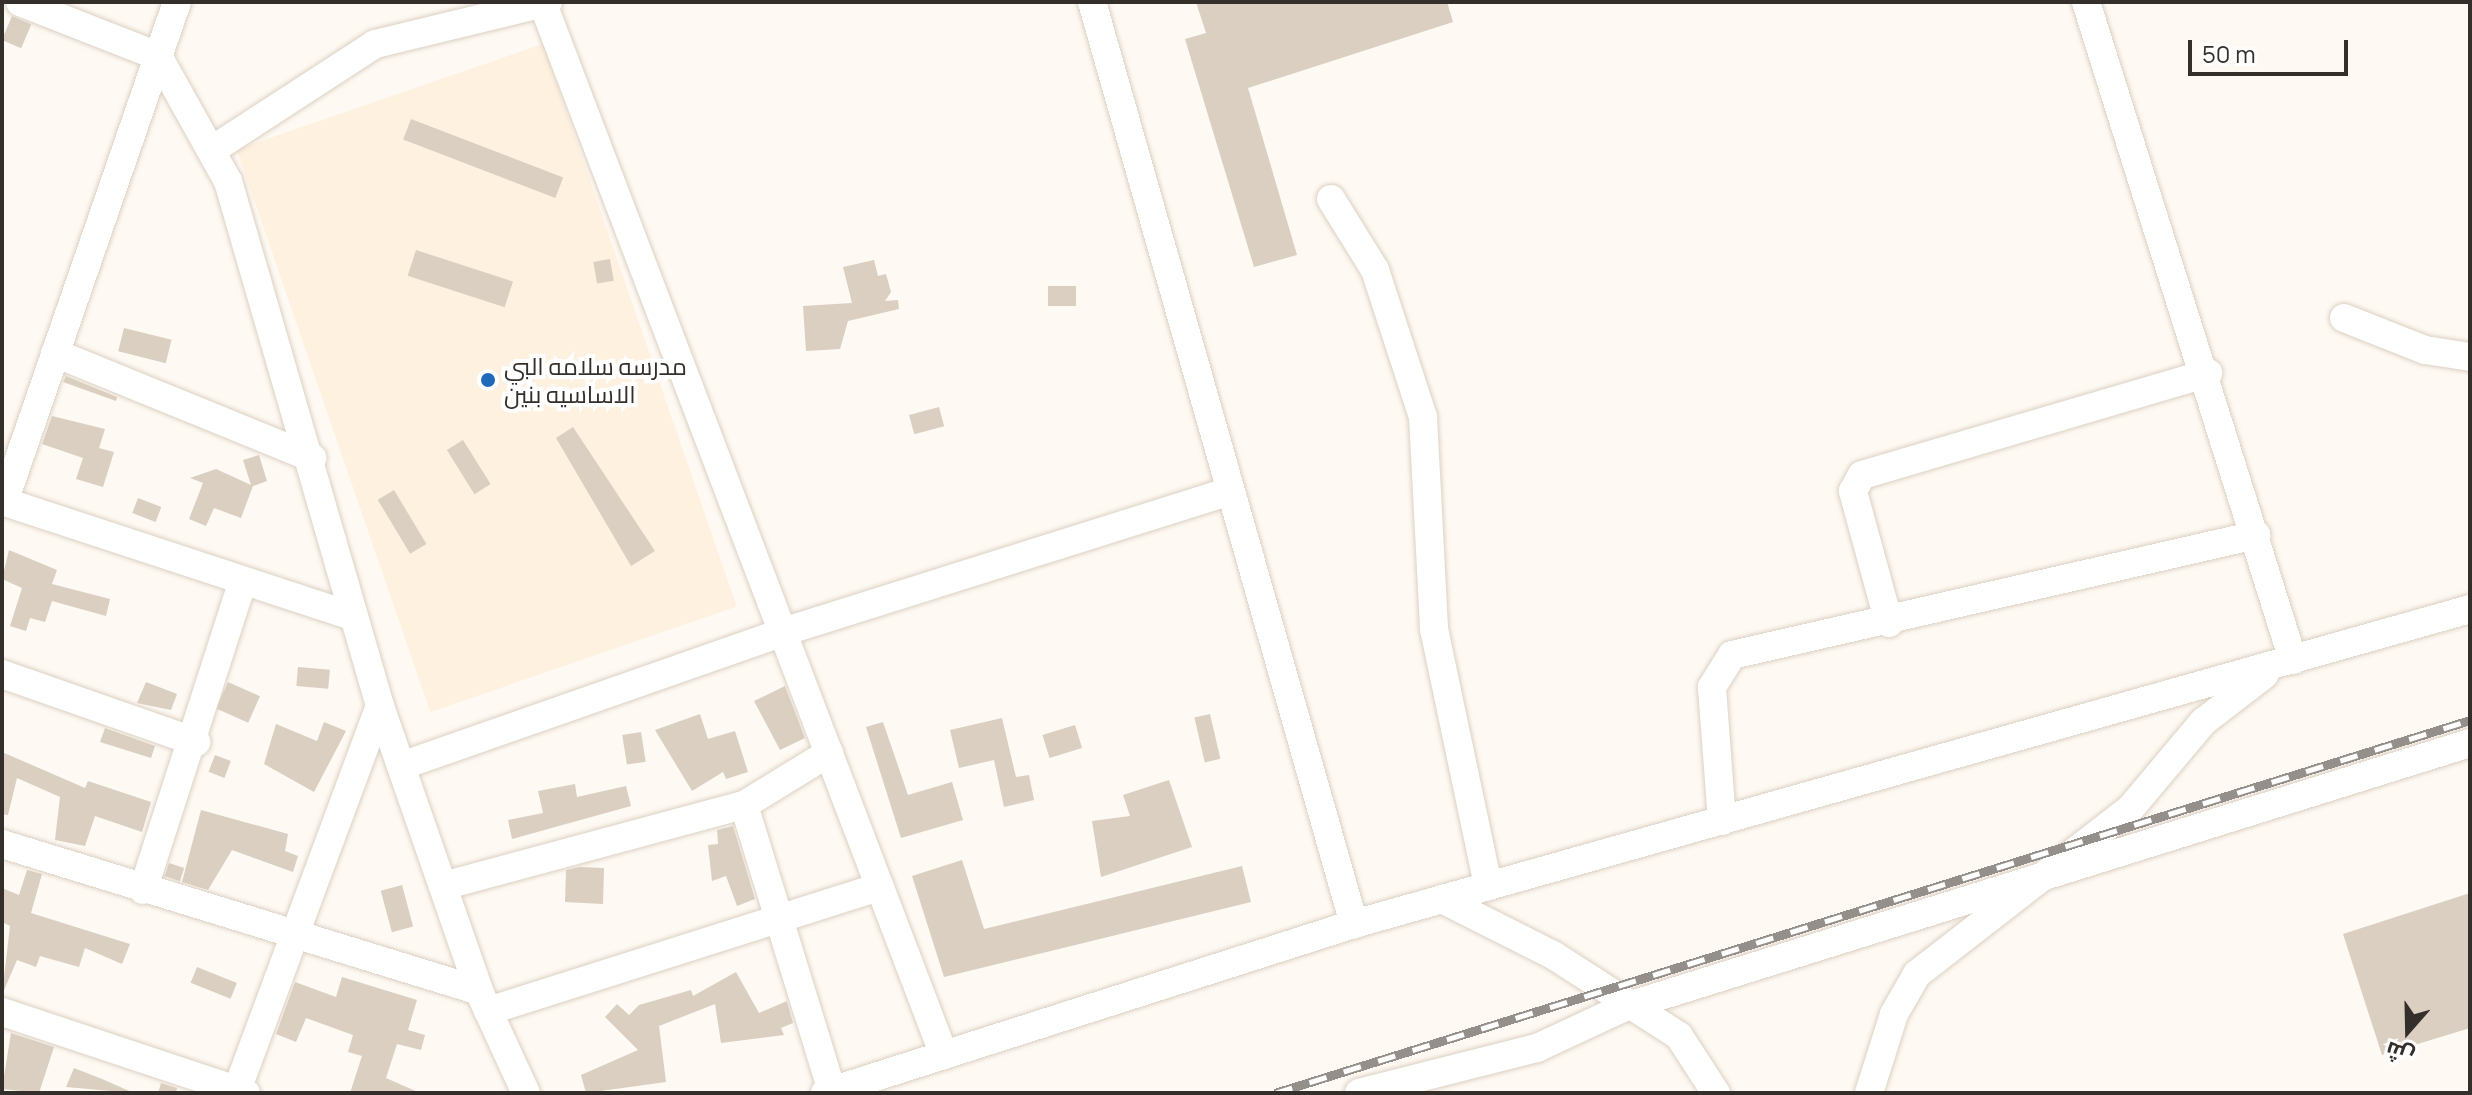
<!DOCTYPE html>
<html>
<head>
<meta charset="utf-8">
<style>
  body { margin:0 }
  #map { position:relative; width:2472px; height:1095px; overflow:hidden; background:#fef9f3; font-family:Manrope,Cairo,sans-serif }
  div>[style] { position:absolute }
  .built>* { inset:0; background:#fef1e0; transform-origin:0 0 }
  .building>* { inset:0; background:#dacfc0; transform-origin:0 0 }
  .roads { filter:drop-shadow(0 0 2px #dcd0c2) drop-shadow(0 0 2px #dcd0c2) }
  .minor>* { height:28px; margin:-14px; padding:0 14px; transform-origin:14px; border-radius:14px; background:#fff }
  .rail>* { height:9px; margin-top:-4.5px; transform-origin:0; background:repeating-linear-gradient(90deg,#fff 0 18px,#948f8a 0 36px); box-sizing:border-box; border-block:2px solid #948f8a }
  .dots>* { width:22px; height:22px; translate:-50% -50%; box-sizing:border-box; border:4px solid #fff; border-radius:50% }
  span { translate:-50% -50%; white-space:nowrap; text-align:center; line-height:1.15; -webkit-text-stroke:8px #fff; paint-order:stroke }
  .poi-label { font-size:24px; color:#342f2a }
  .left { translate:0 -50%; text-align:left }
  .frame { position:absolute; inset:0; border:4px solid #342f2a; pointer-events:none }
  .north { position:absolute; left:2368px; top:991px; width:80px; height:80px; -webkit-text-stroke:6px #fff; paint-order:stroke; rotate:200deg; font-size:22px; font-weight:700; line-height:32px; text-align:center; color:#342f2a }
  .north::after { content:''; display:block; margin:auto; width:28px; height:36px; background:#342f2a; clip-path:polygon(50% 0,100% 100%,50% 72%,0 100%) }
  .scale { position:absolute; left:2188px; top:40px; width:160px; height:36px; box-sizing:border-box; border:4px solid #342f2a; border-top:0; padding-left:10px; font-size:24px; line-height:28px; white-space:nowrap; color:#342f2a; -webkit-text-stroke:6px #fff; paint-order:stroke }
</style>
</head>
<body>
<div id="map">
  <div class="built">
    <i style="left:543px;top:44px;width:595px;height:324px;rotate:71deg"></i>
  </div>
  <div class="building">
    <i style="clip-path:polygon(1196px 2px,1447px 2px,1453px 22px,1248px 88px,1297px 255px,1254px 267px,1185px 39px,1206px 33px)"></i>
    <i style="left:12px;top:16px;width:21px;height:26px;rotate:23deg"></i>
    <i style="left:411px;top:119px;width:163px;height:22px;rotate:21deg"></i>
    <i style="left:416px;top:250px;width:102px;height:27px;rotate:18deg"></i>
    <i style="left:610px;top:259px;width:22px;height:17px;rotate:80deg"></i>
    <i style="clip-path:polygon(874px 260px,878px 276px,886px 274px,891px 292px,885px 301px,898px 300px,899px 309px,848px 321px,840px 349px,806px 351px,803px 306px,852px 303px,843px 267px)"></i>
    <i style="left:1048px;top:286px;width:28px;height:20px"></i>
    <i style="left:124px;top:328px;width:49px;height:24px;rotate:14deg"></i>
    <i style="clip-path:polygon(66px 376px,117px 397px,116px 401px,63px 382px)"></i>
    <i style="left:939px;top:407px;width:20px;height:31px;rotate:75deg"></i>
    <i style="clip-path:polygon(52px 416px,105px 429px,99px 448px,114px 452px,103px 487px,76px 479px,83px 458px,42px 444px)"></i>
    <i style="clip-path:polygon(573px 427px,655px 551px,631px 566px,556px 438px)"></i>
    <i style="left:463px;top:440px;width:52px;height:19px;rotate:58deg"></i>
    <i style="clip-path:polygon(259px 455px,267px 481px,253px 486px,241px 518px,214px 508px,206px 526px,189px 519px,203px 483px,190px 478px,216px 469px,251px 485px,243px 460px)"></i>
    <i style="left:394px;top:490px;width:63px;height:19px;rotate:59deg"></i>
    <i style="left:138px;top:498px;width:25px;height:16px;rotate:21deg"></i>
    <i style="clip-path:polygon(9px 550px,57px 570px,52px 584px,110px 599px,106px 616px,52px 601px,45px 622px,30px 618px,26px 631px,10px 626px,22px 588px,2px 579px)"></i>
    <i style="left:298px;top:667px;width:32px;height:19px;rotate:5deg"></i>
    <i style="clip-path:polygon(146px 682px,177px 694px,171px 710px,137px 703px)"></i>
    <i style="left:228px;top:682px;width:35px;height:29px;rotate:24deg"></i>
    <i style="clip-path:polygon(785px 686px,805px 738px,780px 750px,754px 701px)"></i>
    <i style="clip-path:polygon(700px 714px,708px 739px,735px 731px,748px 772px,726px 779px,723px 772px,692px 791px,655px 730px)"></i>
    <i style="left:1210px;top:714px;width:46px;height:16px;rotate:77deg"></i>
    <i style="clip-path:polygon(1002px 718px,1016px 777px,1029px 775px,1034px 800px,1004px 807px,994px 760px,959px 768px,950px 730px)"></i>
    <i style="clip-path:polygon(324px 722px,346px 731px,314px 792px,264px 764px,276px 724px,317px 741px)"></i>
    <i style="clip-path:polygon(883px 722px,908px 795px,952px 782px,963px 820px,901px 838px,866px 727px)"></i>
    <i style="left:1075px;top:725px;width:24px;height:34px;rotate:73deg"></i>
    <i style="clip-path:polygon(105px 728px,155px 746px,151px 758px,100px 742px)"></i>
    <i style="left:641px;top:732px;width:30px;height:19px;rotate:81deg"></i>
    <i style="clip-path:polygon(2px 752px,85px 788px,88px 781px,151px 802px,142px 832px,95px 816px,85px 846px,55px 840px,60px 797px,17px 778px,8px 815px,2px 814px)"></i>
    <i style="left:215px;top:755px;width:17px;height:18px;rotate:21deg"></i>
    <i style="clip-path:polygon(1169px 780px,1192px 847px,1101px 877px,1092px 821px,1130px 816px,1123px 795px)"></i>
    <i style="clip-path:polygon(575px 784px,577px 797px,626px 786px,631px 806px,512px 839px,508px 820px,543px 813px,538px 791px)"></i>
    <i style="clip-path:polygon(201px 810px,288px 834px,285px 851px,298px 856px,293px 872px,232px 850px,208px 890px,182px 882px)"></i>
    <i style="clip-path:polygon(733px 826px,755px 899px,737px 906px,726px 876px,712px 881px,708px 845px,718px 844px,717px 830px)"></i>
    <i style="clip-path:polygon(962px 860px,984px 929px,1242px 866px,1251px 902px,944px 977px,912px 876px)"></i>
    <i style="left:169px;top:863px;width:16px;height:14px;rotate:18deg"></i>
    <i style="clip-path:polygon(579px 867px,604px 868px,603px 904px,565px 902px,566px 870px)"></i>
    <i style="clip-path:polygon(27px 870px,42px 874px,31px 913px,130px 944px,122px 964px,85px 948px,79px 967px,40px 956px,36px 967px,17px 960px,2px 995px,10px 926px,2px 922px,2px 888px,19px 895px)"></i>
    <i style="left:402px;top:885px;width:43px;height:22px;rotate:75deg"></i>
    <i style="clip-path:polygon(2470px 893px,2470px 1028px,2382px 1055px,2343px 934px)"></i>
    <i style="left:197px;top:967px;width:43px;height:17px;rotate:22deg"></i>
    <i style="clip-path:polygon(736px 972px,759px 1013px,787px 1001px,793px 1023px,781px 1028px,784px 1035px,721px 1043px,715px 1004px,659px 1026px,666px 1082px,586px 1093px,581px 1075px,638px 1050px,605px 1017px,617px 1004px,629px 1015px,639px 1005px,691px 990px,693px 996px)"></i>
    <i style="clip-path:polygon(342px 977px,417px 1000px,408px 1030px,425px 1035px,421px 1050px,397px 1044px,386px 1078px,420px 1093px,350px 1093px,362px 1056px,348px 1052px,353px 1035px,306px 1018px,296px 1042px,276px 1034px,295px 982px,336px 997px)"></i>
    <i style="clip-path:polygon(11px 1033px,54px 1047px,39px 1093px,2px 1089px)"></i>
    <i style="clip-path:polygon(74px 1068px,102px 1079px,134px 1093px,66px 1087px)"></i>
    <i style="clip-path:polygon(161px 1083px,177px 1088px,176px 1093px,158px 1093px)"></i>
  </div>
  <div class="roads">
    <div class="minor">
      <i style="left:20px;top:2px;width:148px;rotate:21.4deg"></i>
      <i style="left:158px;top:56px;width:143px;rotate:60.8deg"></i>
      <i style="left:228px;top:181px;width:547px;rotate:73.85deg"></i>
      <i style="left:380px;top:706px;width:302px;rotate:70.8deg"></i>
      <i style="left:479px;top:991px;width:112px;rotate:65.3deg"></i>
      <i style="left:1092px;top:2px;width:959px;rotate:74.14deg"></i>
      <i style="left:2086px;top:2px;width:690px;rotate:72.54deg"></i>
      <i style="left:543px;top:4px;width:1125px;rotate:69.12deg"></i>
      <i style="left:212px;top:150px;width:194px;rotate:-33deg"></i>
      <i style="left:375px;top:44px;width:178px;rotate:-13.6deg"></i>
      <i style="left:1331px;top:199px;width:84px;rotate:58.2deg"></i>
      <i style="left:1375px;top:270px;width:155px;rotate:71.9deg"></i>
      <i style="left:1423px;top:417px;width:212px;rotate:87deg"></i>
      <i style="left:1434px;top:629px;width:263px;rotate:78.1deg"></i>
      <i style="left:2344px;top:318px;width:87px;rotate:21.6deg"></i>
      <i style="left:2425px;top:350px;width:46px;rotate:8.8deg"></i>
      <i style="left:55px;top:353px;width:278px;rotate:22.2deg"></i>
      <i style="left:2px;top:501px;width:367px;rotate:18.2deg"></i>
      <i style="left:4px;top:502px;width:529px;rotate:-70.91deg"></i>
      <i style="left:1889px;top:623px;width:137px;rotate:-105.3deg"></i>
      <i style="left:1853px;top:491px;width:18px;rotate:-61deg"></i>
      <i style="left:1862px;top:475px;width:361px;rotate:-16.4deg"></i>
      <i style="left:2px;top:674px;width:206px;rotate:19.3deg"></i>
      <i style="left:401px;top:766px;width:405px;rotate:-19.3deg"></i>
      <i style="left:783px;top:632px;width:468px;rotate:-17.5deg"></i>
      <i style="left:744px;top:805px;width:299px;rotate:72.9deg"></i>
      <i style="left:1722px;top:821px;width:134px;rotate:-94.3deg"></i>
      <i style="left:1712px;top:687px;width:38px;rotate:-58deg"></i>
      <i style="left:1732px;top:655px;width:538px;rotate:-12.9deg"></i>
      <i style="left:2px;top:844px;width:499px;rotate:17.1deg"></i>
      <i style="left:443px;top:886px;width:312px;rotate:-15.1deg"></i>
      <i style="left:744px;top:805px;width:100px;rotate:-31.5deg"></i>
      <i style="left:143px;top:890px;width:323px;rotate:-72.1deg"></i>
      <i style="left:1442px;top:899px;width:124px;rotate:26.8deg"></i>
      <i style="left:1553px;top:955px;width:150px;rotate:32.7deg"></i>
      <i style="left:1679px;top:1036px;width:68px;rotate:57deg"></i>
      <i style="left:488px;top:1011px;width:411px;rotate:-17.6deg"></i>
      <i style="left:2px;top:1012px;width:257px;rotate:18.4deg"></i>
      <i style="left:237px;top:1090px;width:410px;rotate:-69.6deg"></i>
      <i style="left:825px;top:1093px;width:555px;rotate:-17.72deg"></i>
      <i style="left:1354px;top:924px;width:1160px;rotate:-15.76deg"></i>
      <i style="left:1359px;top:1093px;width:184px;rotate:-14.2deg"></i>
      <i style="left:1537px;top:1048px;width:97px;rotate:-25deg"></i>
      <i style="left:1625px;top:1007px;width:885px;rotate:-17.35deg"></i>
      <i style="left:1869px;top:1093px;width:83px;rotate:-72.4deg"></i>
      <i style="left:1894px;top:1014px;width:46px;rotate:-60.1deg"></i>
      <i style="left:1917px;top:974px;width:269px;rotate:-37.8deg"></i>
      <i style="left:2130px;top:809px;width:114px;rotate:-50deg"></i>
      <i style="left:2203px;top:722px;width:78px;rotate:-37.7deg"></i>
    </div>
  </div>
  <div class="rail">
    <i style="left:1275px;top:1093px;width:1252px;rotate:-17.33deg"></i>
  </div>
  <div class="dots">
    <i style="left:488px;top:380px;background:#2169b9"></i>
  </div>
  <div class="poi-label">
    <span class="left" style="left:504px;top:380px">مدرسه سلامه البي<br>الاساسيه بنين</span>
  </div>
  <div class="frame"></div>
  <div class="north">ش</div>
  <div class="scale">50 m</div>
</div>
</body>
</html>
